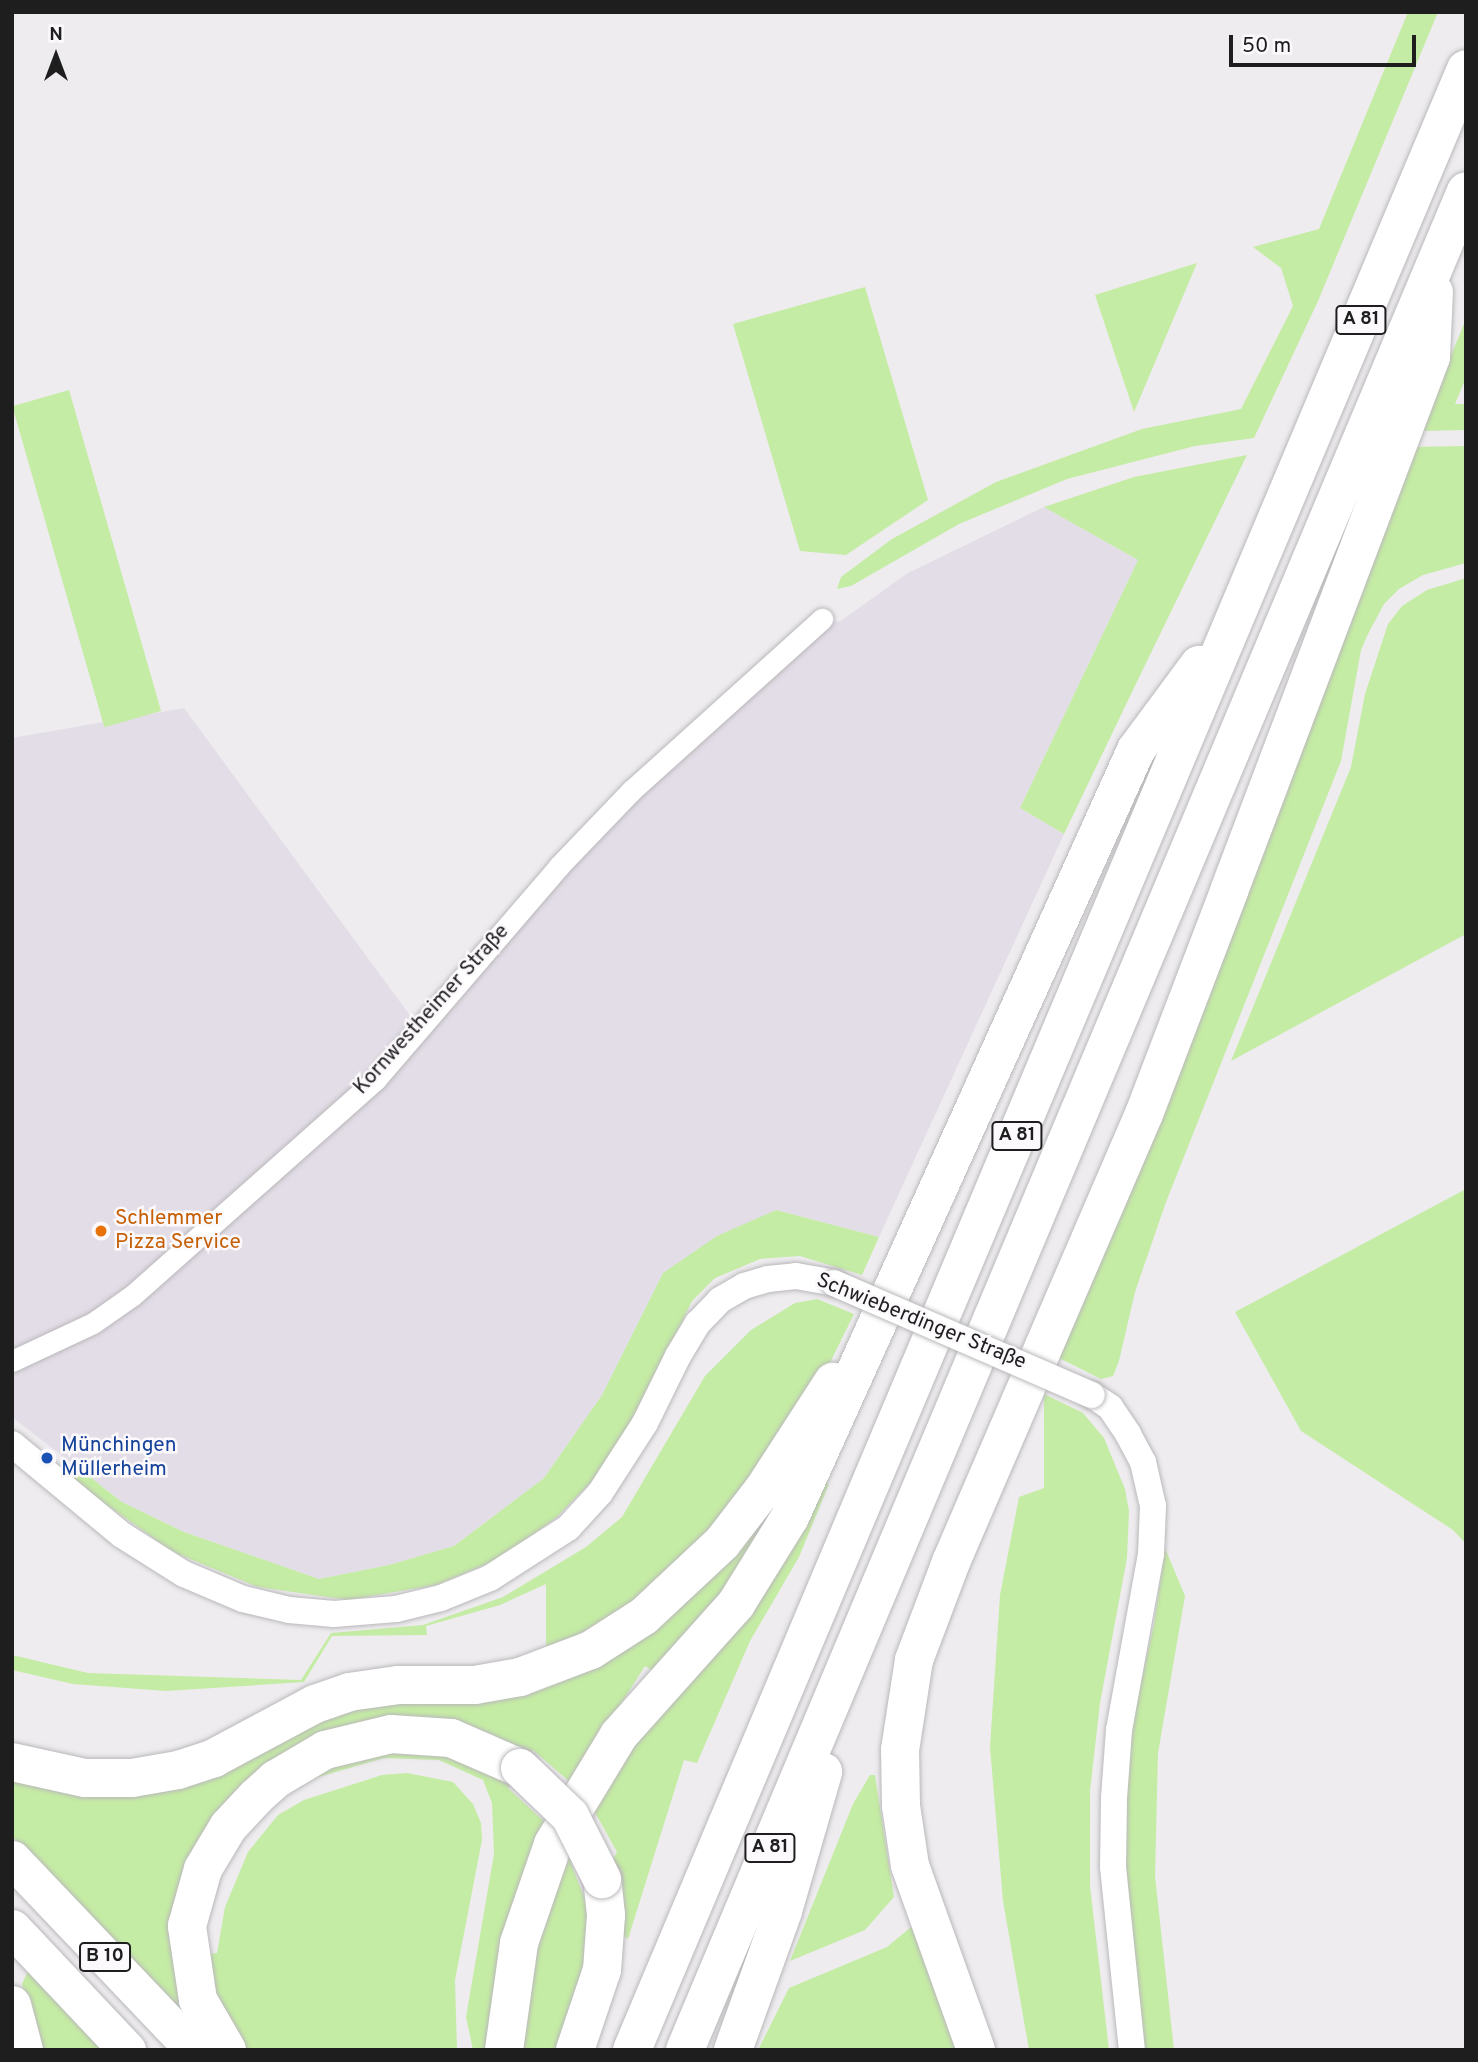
<!DOCTYPE html>
<html>
<head>
<meta charset="utf-8">
<style>
  body { margin:0 }
  #map { position:relative; width:1478px; height:2062px; overflow:hidden; background:#eeecef; font-family:Overpass,sans-serif }
  div>[style] { position:absolute }
  .built>* { inset:0; background:#e3dde7 }
  .green>* { inset:0; background:#c5eca4; transform-origin:0 0 }
  .roads { filter:drop-shadow(0 0 2px #bab8bb) drop-shadow(0 0 2px #bab8bb) }
  .minor>* { height:21px; margin:-10.5px; padding:0 10.5px; transform-origin:10.5px; border-radius:10.5px; background:#fff }
  .tertiary>* { height:26px; margin:-13px; padding:0 13px; transform-origin:13px; border-radius:13px; background:#fff }
  .trunk>* { height:37px; margin:-18.5px; padding:0 18.5px; transform-origin:18.5px; border-radius:18.5px; background:#fff }
  .motorway>* { height:38px; margin:-19px; padding:0 19px; transform-origin:19px; border-radius:19px; background:#fff }
  .bridges { filter:drop-shadow(0 0 2px #bab8bb) drop-shadow(0 0 2px #bab8bb) }
  .tertiary-bridge>* { height:26px; margin:-13px; padding:0 13px; transform-origin:13px; border-radius:13px; background:#fff }
  .motorway-bridge>* { height:38px; margin:-19px; padding:0 19px; transform-origin:19px; border-radius:19px; background:#fff }
  .dots>* { width:19px; height:19px; translate:-50% -50%; box-sizing:border-box; border:4px solid #fbf9fc; border-radius:50% }
  span { translate:-50% -50%; white-space:nowrap; text-align:center; line-height:1.15; -webkit-text-stroke:5px #fbf9fc; paint-order:stroke }
  .shield-label span { padding:2px 5px; background:#fbf9fc; border:2px solid; border-radius:5px; -webkit-text-stroke-width:0 }
  .shield-label { font-size:19px; color:#1f1e1f; font-weight:700 }
  .street-label { font-size:21px; color:#1f1e1f }
  .food-label { font-size:21px; color:#c56008 }
  .left { translate:0 -50%; text-align:left }
  .transit-label { font-size:21px; color:#164399 }
  .frame { position:absolute; inset:0; border:14px solid #1f1e1f; pointer-events:none }
  .north { position:absolute; left:21px; top:21px; width:70px; height:70px; -webkit-text-stroke:5px #fbf9fc; paint-order:stroke; rotate:0deg; font-size:19px; font-weight:700; line-height:28px; text-align:center; color:#1f1e1f }
  .north::after { content:''; display:block; margin:auto; width:24px; height:32px; background:#1f1e1f; clip-path:polygon(50% 0,100% 100%,50% 72%,0 100%) }
  .scale { position:absolute; left:1229px; top:35px; width:187px; height:32px; box-sizing:border-box; border:4px solid #1f1e1f; border-top:0; padding-left:9px; font-size:21px; line-height:24px; white-space:nowrap; color:#1f1e1f; -webkit-text-stroke:5px #fbf9fc; paint-order:stroke }
</style>
</head>
<body>
<div id="map">
  <div class="built">
    <i style="clip-path:polygon(1044px 507px,1138px 560px,1020px 808px,1064px 834px,879px 1237px,776px 1210px,663px 1273px,602px 1395px,544px 1478px,454px 1546px,389px 1565px,319px 1579px,184px 1532px,122px 1502px,12px 1417px,12px 738px,184px 708px,420px 1029px,539px 889px,822px 619px,839px 622px,908px 573px)"></i>
  </div>
  <div class="green">
    <i style="clip-path:polygon(1408px 12px,1438px 12px,1318px 301px,1254px 438px,1195px 446px,1067px 479px,959px 524px,851px 586px,837px 589px,841px 577px,892px 539px,996px 482px,1142px 429px,1241px 409px,1293px 306px,1281px 268px,1253px 247px,1319px 229px)"></i>
    <i style="clip-path:polygon(1197px 263px,1134px 412px,1095px 295px)"></i>
    <i style="clip-path:polygon(865px 287px,928px 500px,846px 555px,800px 551px,733px 324px)"></i>
    <i style="clip-path:polygon(1466px 319px,1466px 378px,1455px 404px,1466px 404px,1466px 430px,1420px 431px)"></i>
    <i style="left:69px;top:390px;width:334px;height:59px;rotate:74deg"></i>
    <i style="clip-path:polygon(1466px 446px,1466px 563px,1423px 575px,1399px 589px,1384px 604px,1368px 634px,1361px 650px,1341px 761px,1166px 1202px,1135px 1292px,1119px 1361px,1113px 1376px,1101px 1379px,1057px 1357px,1413px 447px)"></i>
    <i style="clip-path:polygon(1247px 455px,1132px 692px,1064px 834px,1020px 808px,1138px 560px,1044px 507px,1134px 477px)"></i>
    <i style="clip-path:polygon(1466px 578px,1466px 934px,1231px 1061px,1351px 767px,1365px 694px,1388px 624px,1402px 606px,1427px 590px)"></i>
    <i style="clip-path:polygon(1466px 1189px,1466px 1544px,1453px 1530px,1301px 1431px,1235px 1312px)"></i>
    <i style="clip-path:polygon(776px 1210px,879px 1237px,862px 1275px,800px 1256px,760px 1259px,715px 1278px,692px 1301px,624px 1439px,593px 1480px,557px 1517px,501px 1558px,436px 1585px,348px 1600px,258px 1587px,173px 1552px,65px 1475px,73px 1464px,122px 1502px,184px 1532px,319px 1579px,389px 1565px,454px 1546px,544px 1478px,602px 1395px,663px 1273px,717px 1236px)"></i>
    <i style="clip-path:polygon(817px 1299px,854px 1314px,818px 1387px,719px 1521px,636px 1602px,546px 1654px,546px 1584px,500px 1605px,426px 1626px,427px 1635px,332px 1636px,304px 1682px,166px 1691px,73px 1684px,12px 1670px,12px 1655px,88px 1673px,301px 1680px,331px 1633px,423px 1625px,503px 1597px,586px 1547px,622px 1517px,705px 1376px,751px 1330px,795px 1303px)"></i>
    <i style="clip-path:polygon(1044px 1394px,1083px 1413px,1104px 1438px,1125px 1489px,1129px 1511px,1127px 1558px,1100px 1703px,1090px 1791px,1090px 1886px,1109px 2050px,1029px 2050px,1003px 1901px,990px 1747px,1000px 1595px,1019px 1497px,1044px 1488px)"></i>
    <i style="clip-path:polygon(796px 1467px,759px 1548px,656px 1673px,645px 1666px,571px 1783px,533px 1750px,530px 1754px,489px 1733px,436px 1720px,215px 1819px,197px 2030px,12px 1836px,12px 1777px,55px 1789px,291px 1732px,359px 1707px,542px 1686px)"></i>
    <i style="clip-path:polygon(824px 1482px,829px 1484px,799px 1557px,750px 1641px,697px 1763px,684px 1760px,628px 1939px,624px 1936px,624px 1907px,612px 1861px,617px 1852px,592px 1807px,609px 1770px)"></i>
    <i style="clip-path:polygon(1165px 1548px,1185px 1596px,1158px 1753px,1155px 1876px,1174px 2050px,1144px 2050px,1126px 1900px,1124px 1803px,1135px 1709px,1154px 1624px)"></i>
    <i style="clip-path:polygon(381px 1752px,441px 1752px,511px 1783px,508px 1788px,547px 1824px,492px 2050px,473px 2050px,466px 2017px,494px 1854px,492px 1803px,483px 1780px,439px 1760px,384px 1758px,308px 1780px,327px 1767px)"></i>
    <i style="clip-path:polygon(407px 1773px,453px 1782px,473px 1804px,481px 1823px,482px 1840px,455px 1980px,457px 2050px,243px 2050px,229px 2034px,201px 1955px,217px 1953px,225px 1907px,248px 1852px,278px 1815px,304px 1800px,382px 1775px)"></i>
    <i style="clip-path:polygon(870px 1775px,875px 1775px,894px 1897px,865px 1930px,790px 1961px,853px 1804px)"></i>
    <i style="clip-path:polygon(566px 1850px,587px 1905px,589px 1948px,559px 2050px,517px 2050px,528px 1962px)"></i>
    <i style="clip-path:polygon(911px 1927px,918px 1935px,960px 2050px,758px 2050px,789px 1988px,887px 1947px)"></i>
    <i style="clip-path:polygon(27px 1973px,32px 1973px,104px 2050px,43px 2050px,22px 1984px)"></i>
  </div>
  <div class="roads">
    <div class="minor">
      <i style="left:12px;top:1361px;width:89px;rotate:-25.1deg"></i>
      <i style="left:93px;top:1323px;width:49px;rotate:-35deg"></i>
      <i style="left:133px;top:1295px;width:325px;rotate:-41.6deg"></i>
      <i style="left:376px;top:1079px;width:281px;rotate:-49.3deg"></i>
      <i style="left:559px;top:866px;width:105px;rotate:-46.2deg"></i>
      <i style="left:632px;top:790px;width:256px;rotate:-42deg"></i>
    </div>
    <div class="tertiary">
      <i style="left:1092px;top:1395px;width:22px;rotate:34deg"></i>
      <i style="left:1110px;top:1407px;width:32px;rotate:56deg"></i>
      <i style="left:1128px;top:1434px;width:32px;rotate:62deg"></i>
      <i style="left:1143px;top:1462px;width:45px;rotate:77.2deg"></i>
      <i style="left:1153px;top:1506px;width:48px;rotate:92.4deg"></i>
      <i style="left:1151px;top:1554px;width:179px;rotate:100.3deg"></i>
      <i style="left:1119px;top:1730px;width:68px;rotate:94.2deg"></i>
      <i style="left:1114px;top:1798px;width:69px;rotate:90.8deg"></i>
      <i style="left:1113px;top:1867px;width:184px;rotate:84.1deg"></i>
      <i style="left:12px;top:1444px;width:143px;rotate:39.6deg"></i>
      <i style="left:122px;top:1535px;width:73px;rotate:32.2deg"></i>
      <i style="left:184px;top:1574px;width:64px;rotate:23deg"></i>
      <i style="left:243px;top:1599px;width:47px;rotate:13.4deg"></i>
      <i style="left:289px;top:1610px;width:45px;rotate:5.1deg"></i>
      <i style="left:334px;top:1614px;width:62px;rotate:-4.6deg"></i>
      <i style="left:396px;top:1609px;width:46px;rotate:-13.7deg"></i>
      <i style="left:441px;top:1598px;width:53px;rotate:-22.2deg"></i>
      <i style="left:490px;top:1578px;width:93px;rotate:-32.7deg"></i>
      <i style="left:568px;top:1528px;width:47px;rotate:-47.6deg"></i>
      <i style="left:600px;top:1493px;width:83px;rotate:-57.3deg"></i>
      <i style="left:645px;top:1423px;width:75px;rotate:-63.8deg"></i>
      <i style="left:678px;top:1356px;width:39px;rotate:-59deg"></i>
      <i style="left:698px;top:1323px;width:32px;rotate:-46deg"></i>
      <i style="left:720px;top:1300px;width:28px;rotate:-30deg"></i>
      <i style="left:744px;top:1286px;width:25px;rotate:-16deg"></i>
      <i style="left:768px;top:1279px;width:28px;rotate:-6deg"></i>
      <i style="left:796px;top:1276px;width:39px;rotate:10deg"></i>
    </div>
    <div class="trunk">
      <i style="left:12px;top:1859px;width:264px;rotate:46.4deg"></i>
      <i style="left:12px;top:1928px;width:168px;rotate:46.7deg"></i>
    </div>
    <div class="motorway">
      <i style="left:12px;top:1762px;width:75px;rotate:12.4deg"></i>
      <i style="left:85px;top:1778px;width:47px"></i>
      <i style="left:132px;top:1778px;width:47px;rotate:-9.9deg"></i>
      <i style="left:178px;top:1770px;width:38px;rotate:-18deg"></i>
      <i style="left:214px;top:1758px;width:115px;rotate:-28.1deg"></i>
      <i style="left:315px;top:1704px;width:36px;rotate:-19deg"></i>
      <i style="left:349px;top:1692px;width:49px;rotate:-8.1deg"></i>
      <i style="left:398px;top:1685px;width:77px"></i>
      <i style="left:475px;top:1685px;width:46px;rotate:-10.1deg"></i>
      <i style="left:520px;top:1677px;width:76px;rotate:-20.8deg"></i>
      <i style="left:591px;top:1650px;width:63px;rotate:-32.7deg"></i>
      <i style="left:644px;top:1616px;width:107px;rotate:-43.1deg"></i>
      <i style="left:722px;top:1543px;width:67px;rotate:-52.3deg"></i>
      <i style="left:763px;top:1490px;width:129px;rotate:-57.1deg"></i>
      <i style="left:12px;top:2005px;width:47px;rotate:75.1deg"></i>
      <i style="left:227px;top:2050px;width:58px;rotate:-120.1deg"></i>
      <i style="left:198px;top:2000px;width:75px;rotate:-98.5deg"></i>
      <i style="left:187px;top:1926px;width:59px;rotate:-74.3deg"></i>
      <i style="left:203px;top:1869px;width:49px;rotate:-59.2deg"></i>
      <i style="left:228px;top:1827px;width:41px;rotate:-47deg"></i>
      <i style="left:256px;top:1797px;width:27px;rotate:-42deg"></i>
      <i style="left:276px;top:1779px;width:57px;rotate:-30.6deg"></i>
      <i style="left:325px;top:1750px;width:68px;rotate:-13.6deg"></i>
      <i style="left:391px;top:1734px;width:60px;rotate:3.8deg"></i>
      <i style="left:451px;top:1738px;width:75px;rotate:23.5deg"></i>
      <i style="left:504px;top:2050px;width:108px;rotate:-82deg"></i>
      <i style="left:519px;top:1943px;width:105px;rotate:-71deg"></i>
      <i style="left:553px;top:1844px;width:127px;rotate:-58.8deg"></i>
      <i style="left:619px;top:1735px;width:176px;rotate:-48.2deg"></i>
      <i style="left:736px;top:1604px;width:102px;rotate:-58.2deg"></i>
      <i style="left:790px;top:1517px;width:841px;rotate:-65.72deg"></i>
      <i style="left:1136px;top:750px;width:106px;rotate:-53.5deg"></i>
      <i style="left:575px;top:2050px;width:84px;rotate:-71.4deg"></i>
      <i style="left:602px;top:1970px;width:55px;rotate:-85.8deg"></i>
      <i style="left:606px;top:1915px;width:36px;rotate:-96deg"></i>
      <i style="left:632px;top:2050px;width:2149px;rotate:-67.17deg"></i>
      <i style="left:685px;top:2050px;width:2016px;rotate:-67.21deg"></i>
      <i style="left:733px;top:2050px;width:148px;rotate:-70.2deg"></i>
      <i style="left:783px;top:1911px;width:145px;rotate:-73.9deg"></i>
      <i style="left:976px;top:2050px;width:195px;rotate:-109.7deg"></i>
      <i style="left:910px;top:1866px;width:61px;rotate:-98.5deg"></i>
      <i style="left:901px;top:1806px;width:56px;rotate:-91deg"></i>
      <i style="left:900px;top:1750px;width:91px;rotate:-81.2deg"></i>
      <i style="left:914px;top:1660px;width:105px;rotate:-69.3deg"></i>
      <i style="left:951px;top:1562px;width:488px;rotate:-66.7deg"></i>
      <i style="left:1144px;top:1114px;width:239px;rotate:-69.1deg"></i>
      <i style="left:1229px;top:891px;width:571px;rotate:-69.28deg"></i>
      <i style="left:1431px;top:357px;width:65px;rotate:-87.4deg"></i>
    </div>
  </div>
  <div class="bridges">
    <div class="tertiary-bridge">
      <i style="left:834px;top:1283px;width:281px;rotate:23.5deg"></i>
    </div>
    <div class="motorway-bridge">
      <i style="left:520px;top:1768px;width:69px;rotate:43.8deg"></i>
      <i style="left:570px;top:1816px;width:71px;rotate:63.1deg"></i>
    </div>
  </div>
  <div class="dots">
    <i style="left:101px;top:1231px;background:#e8710a"></i>
    <i style="left:47px;top:1458px;background:#1a4fb4"></i>
  </div>
  <div class="shield-label">
    <span style="left:1361px;top:320px">A 81</span>
    <span style="left:1017px;top:1136px">A 81</span>
    <span style="left:770px;top:1848px">A 81</span>
    <span style="left:105px;top:1957px">B 10</span>
  </div>
  <div class="street-label">
    <span style="left:432px;top:1010px;rotate:-48deg">Kornwestheimer Straße</span>
    <span style="left:921px;top:1322px;rotate:22deg">Schwieberdinger Straße</span>
  </div>
  <div class="food-label">
    <span class="left" style="left:115px;top:1231px">Schlemmer<br>Pizza Service</span>
  </div>
  <div class="transit-label">
    <span class="left" style="left:61px;top:1458px">Münchingen<br>Müllerheim</span>
  </div>
  <div class="frame"></div>
  <div class="north">N</div>
  <div class="scale">50 m</div>
</div>
</body>
</html>
